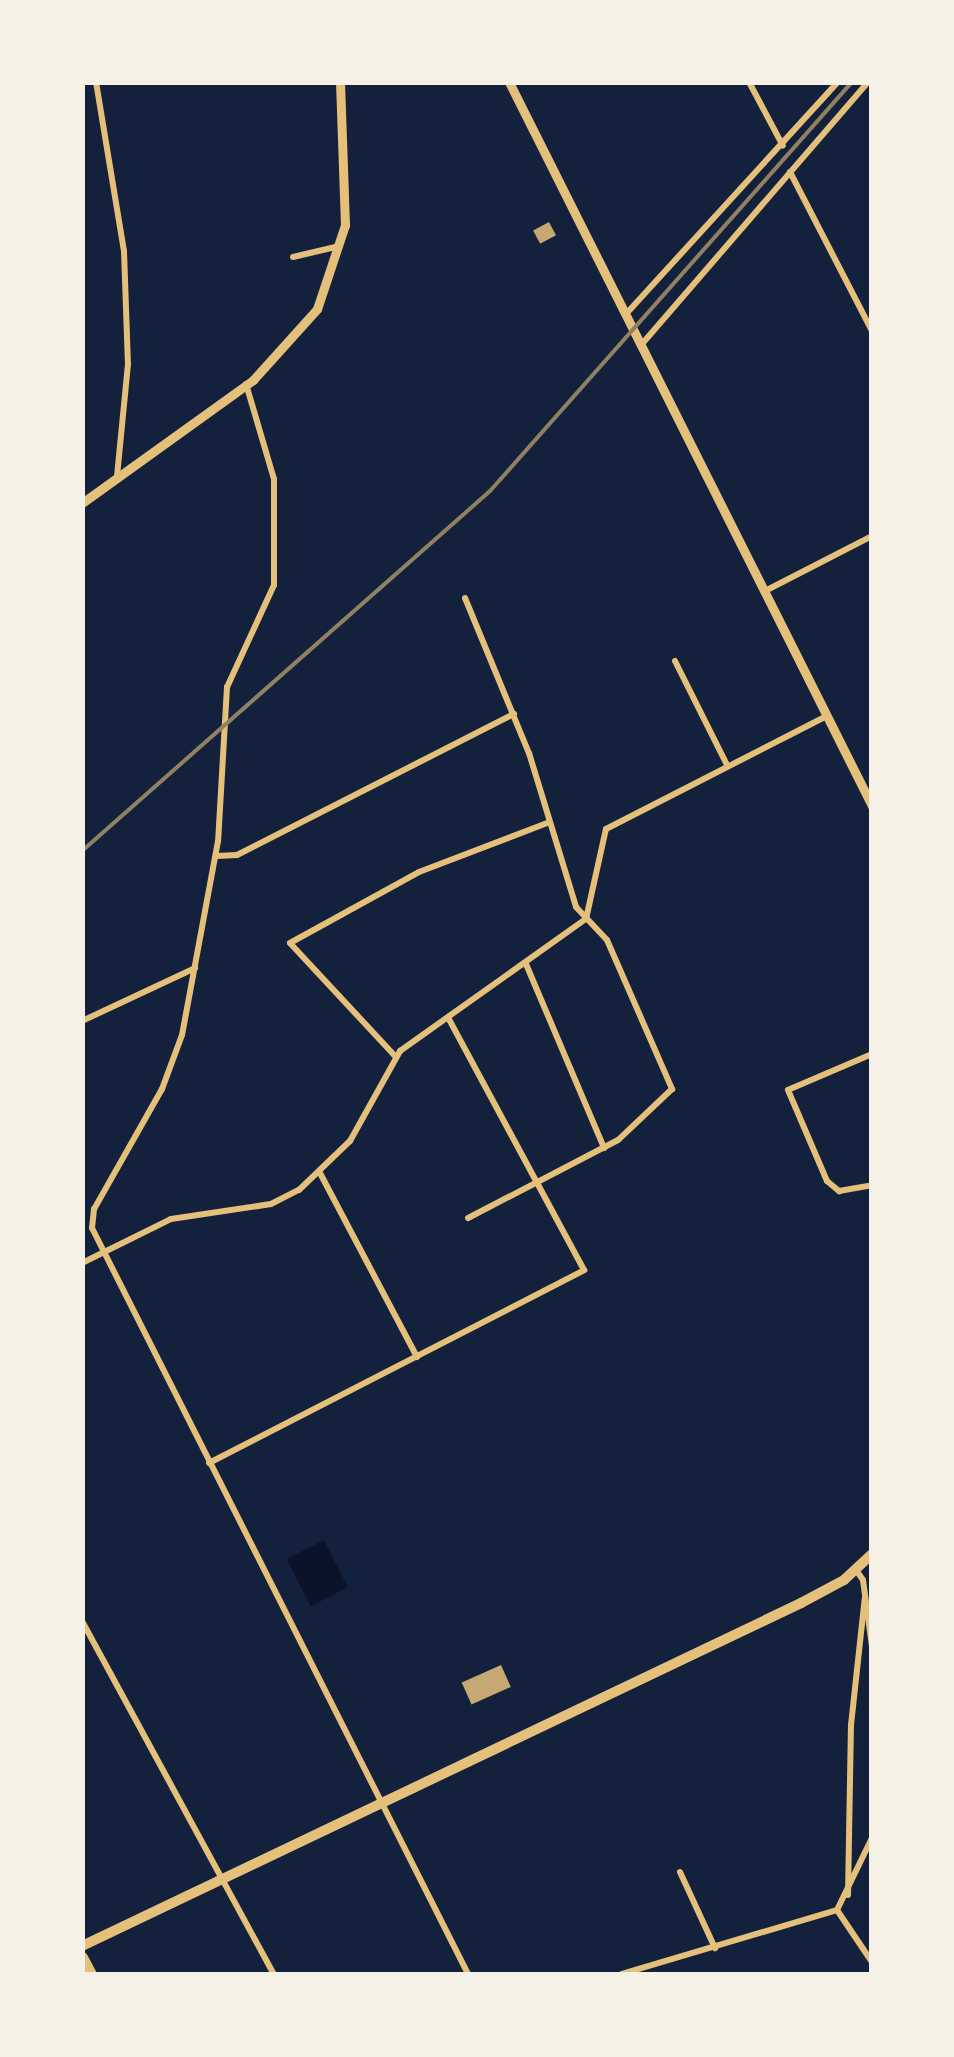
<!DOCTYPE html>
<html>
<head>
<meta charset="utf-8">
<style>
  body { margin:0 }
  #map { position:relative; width:954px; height:2057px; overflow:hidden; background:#14213d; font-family:Roboto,sans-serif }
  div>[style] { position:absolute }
  .water>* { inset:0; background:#0b132b; transform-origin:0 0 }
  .building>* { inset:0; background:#c6a872; transform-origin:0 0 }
  .minor>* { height:6px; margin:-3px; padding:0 3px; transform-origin:3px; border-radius:3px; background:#e5c07b }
  .tertiary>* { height:9px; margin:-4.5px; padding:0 4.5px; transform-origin:4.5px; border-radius:4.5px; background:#e5c07b }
  .secondary>* { height:9px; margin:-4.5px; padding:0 4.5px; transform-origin:4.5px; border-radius:4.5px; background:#e5c07b }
  .primary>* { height:10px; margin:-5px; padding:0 5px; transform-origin:5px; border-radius:5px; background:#e5c07b }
  .trunk>* { height:11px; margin:-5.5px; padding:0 5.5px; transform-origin:5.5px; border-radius:5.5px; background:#e5c07b }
  .rail>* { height:4px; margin:-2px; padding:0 2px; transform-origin:2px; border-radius:2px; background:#918062 }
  span { translate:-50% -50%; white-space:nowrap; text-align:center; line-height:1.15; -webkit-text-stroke:8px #f6f1e7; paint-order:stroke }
  .frame { position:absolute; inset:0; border:85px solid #f6f1e7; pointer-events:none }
</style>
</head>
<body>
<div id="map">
  <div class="water">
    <i style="left:324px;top:1540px;width:53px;height:42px;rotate:63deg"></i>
  </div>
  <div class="building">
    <i style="left:549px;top:222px;width:15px;height:18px;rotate:62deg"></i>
    <i style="left:501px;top:1665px;width:24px;height:43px;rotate:66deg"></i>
  </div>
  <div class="minor">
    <i style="left:96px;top:82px;width:171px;rotate:80.6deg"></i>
    <i style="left:124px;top:251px;width:113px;rotate:88deg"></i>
    <i style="left:128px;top:364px;width:114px;rotate:95.6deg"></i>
    <i style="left:749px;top:82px;width:72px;rotate:62deg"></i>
    <i style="left:790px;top:172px;width:179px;rotate:62.7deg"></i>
    <i style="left:293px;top:257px;width:48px;rotate:-13.2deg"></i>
    <i style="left:626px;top:314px;width:314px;rotate:-47.6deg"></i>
    <i style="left:642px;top:344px;width:346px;rotate:-49.2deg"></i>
    <i style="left:246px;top:384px;width:99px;rotate:73.6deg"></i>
    <i style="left:274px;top:479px;width:106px;rotate:90deg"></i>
    <i style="left:274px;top:585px;width:112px;rotate:114.7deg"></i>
    <i style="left:227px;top:687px;width:154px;rotate:93.3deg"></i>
    <i style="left:218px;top:841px;width:197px;rotate:100.5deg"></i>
    <i style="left:182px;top:1035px;width:58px;rotate:110.3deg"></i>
    <i style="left:162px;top:1089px;width:138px;rotate:119.5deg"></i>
    <i style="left:94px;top:1209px;width:19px;rotate:96deg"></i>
    <i style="left:92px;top:1228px;width:835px;rotate:63.25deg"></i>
    <i style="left:765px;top:591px;width:120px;rotate:-27.2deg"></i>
    <i style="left:465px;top:598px;width:168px;rotate:67.6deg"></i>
    <i style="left:529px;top:753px;width:161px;rotate:73deg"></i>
    <i style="left:576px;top:907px;width:45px;rotate:46.8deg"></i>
    <i style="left:607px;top:940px;width:163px;rotate:66.4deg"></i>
    <i style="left:672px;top:1089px;width:74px;rotate:136.6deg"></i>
    <i style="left:618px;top:1140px;width:169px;rotate:152.5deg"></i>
    <i style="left:675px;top:661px;width:116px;rotate:63.4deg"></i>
    <i style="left:216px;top:856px;width:21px;rotate:-3deg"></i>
    <i style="left:237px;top:855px;width:311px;rotate:-27deg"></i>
    <i style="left:526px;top:964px;width:200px;rotate:67deg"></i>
    <i style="left:82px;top:1021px;width:125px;rotate:-25.1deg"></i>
    <i style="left:872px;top:1054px;width:91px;rotate:156.8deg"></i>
    <i style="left:788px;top:1090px;width:99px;rotate:66.8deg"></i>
    <i style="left:827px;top:1181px;width:16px;rotate:40deg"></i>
    <i style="left:839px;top:1191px;width:34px;rotate:-10deg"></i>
    <i style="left:395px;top:1056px;width:154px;rotate:-132.9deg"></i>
    <i style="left:290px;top:943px;width:147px;rotate:-28.8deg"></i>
    <i style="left:419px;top:872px;width:140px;rotate:-20.9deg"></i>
    <i style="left:320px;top:1173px;width:208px;rotate:62.2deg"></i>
    <i style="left:82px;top:1263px;width:99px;rotate:-26.3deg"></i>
    <i style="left:171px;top:1219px;width:101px;rotate:-8.5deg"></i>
    <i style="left:271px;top:1204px;width:31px;rotate:-27deg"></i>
    <i style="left:299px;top:1190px;width:71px;rotate:-43.9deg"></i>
    <i style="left:350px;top:1141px;width:103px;rotate:-60.9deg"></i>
    <i style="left:400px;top:1051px;width:228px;rotate:-35.4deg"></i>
    <i style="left:586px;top:919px;width:92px;rotate:-77.5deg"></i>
    <i style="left:606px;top:829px;width:248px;rotate:-27.1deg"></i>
    <i style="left:209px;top:1463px;width:422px;rotate:-27.2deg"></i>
    <i style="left:584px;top:1270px;width:287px;rotate:-118.3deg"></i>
    <i style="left:856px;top:1570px;width:12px;rotate:55deg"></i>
    <i style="left:863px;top:1580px;width:68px;rotate:82.3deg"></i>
    <i style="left:82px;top:1621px;width:402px;rotate:61.5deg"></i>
    <i style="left:680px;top:1872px;width:84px;rotate:65.3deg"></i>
    <i style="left:848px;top:1895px;width:170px;rotate:-89deg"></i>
    <i style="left:851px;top:1725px;width:129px;rotate:-83.8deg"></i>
    <i style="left:837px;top:1910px;width:63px;rotate:56.1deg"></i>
    <i style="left:622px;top:1974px;width:224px;rotate:-16.6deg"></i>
    <i style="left:837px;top:1910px;width:80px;rotate:-64.1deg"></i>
  </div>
  <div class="tertiary">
    <i style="left:509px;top:82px;width:810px;rotate:63.37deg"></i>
  </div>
  <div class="secondary">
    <i style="left:82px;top:503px;width:211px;rotate:-35.7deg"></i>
    <i style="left:253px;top:380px;width:96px;rotate:-48deg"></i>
    <i style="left:317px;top:309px;width:89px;rotate:-71.6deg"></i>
    <i style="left:345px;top:225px;width:143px;rotate:-92deg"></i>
  </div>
  <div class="primary">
    <i style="left:82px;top:1946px;width:797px;rotate:-25.5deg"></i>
    <i style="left:801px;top:1603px;width:49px;rotate:-28.1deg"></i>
    <i style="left:844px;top:1580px;width:38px;rotate:-43deg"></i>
  </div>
  <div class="trunk">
    <i style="left:82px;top:1957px;width:19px;rotate:62deg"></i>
  </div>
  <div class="rail">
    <i style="left:82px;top:851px;width:544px;rotate:-41.42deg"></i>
    <i style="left:490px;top:491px;width:546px;rotate:-48.49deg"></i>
  </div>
  <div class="frame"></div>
</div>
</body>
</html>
